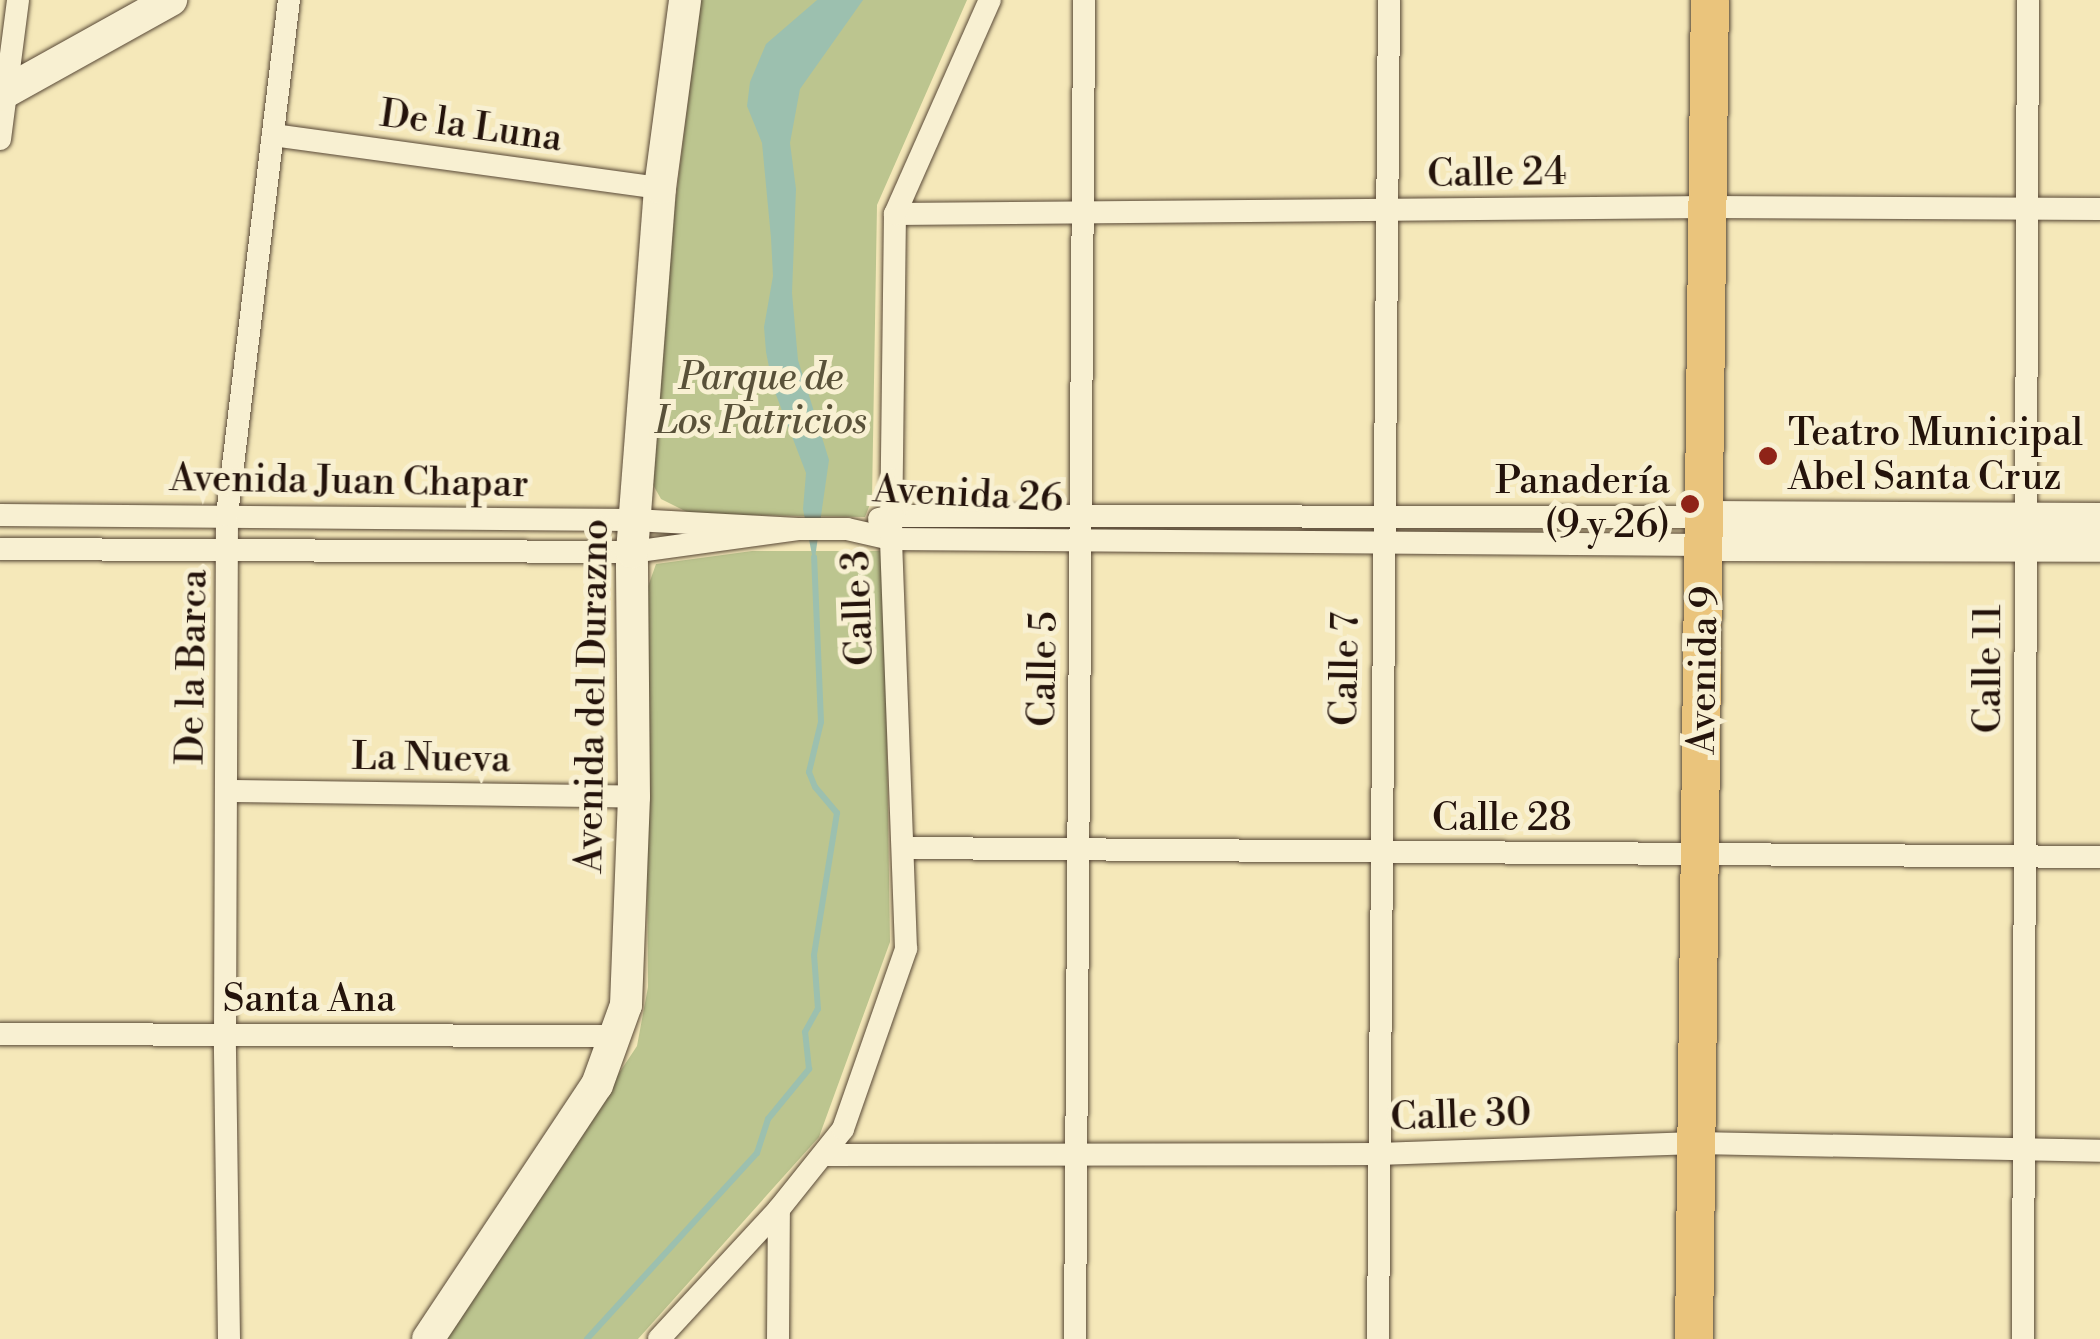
<!DOCTYPE html>
<html>
<head>
<meta charset="utf-8">
<style>
  body { margin:0 }
  #map { position:relative; width:2100px; height:1339px; overflow:hidden; background:#f5e8b9; font-family:"Libre Bodoni",serif }
  div>[style] { position:absolute }
  .green>* { inset:0; background:#bcc58f }
  .water>* { inset:0; background:#9cc0af }
  .stream>* { height:6px; margin:-3px; padding:0 3px; transform-origin:3px; border-radius:3px; background:#9cc0af }
  .roads { filter:drop-shadow(0 0 2px #584836) drop-shadow(0 0 2px #584836) }
  .street>* { height:22px; margin:-11px; padding:0 11px; transform-origin:11px; border-radius:11px; background:#f8f0d2 }
  .secondary>* { height:32px; margin:-16px; padding:0 16px; transform-origin:16px; border-radius:16px; background:#f8f0d2 }
  .primary>* { height:38px; margin:-19px; padding:0 19px; transform-origin:19px; border-radius:19px; background:#eac47c }
  .dots>* { width:28px; height:28px; translate:-50% -50%; box-sizing:border-box; border:5px solid #f8f0d2; border-radius:50% }
  span { translate:-50% -50%; white-space:nowrap; text-align:center; line-height:1.15; -webkit-text-stroke:10px #f8f0d2; paint-order:stroke }
  .street-label { font-size:38px; color:#24130b }
  .park-label { font-size:38px; color:#595139; font-style:italic }
  .poi-label { font-size:38px; color:#24130b }
  .left { translate:0 -50%; text-align:left }
  .right { translate:-100% -50%; text-align:right }
</style>
</head>
<body>
<div id="map">
  <div class="green">
    <i style="clip-path:polygon(701px 0,967px 0,877px 205px,872px 499px,865px 517px,691px 514px,661px 499px,652px 483px,647px 425px)"></i>
    <i style="clip-path:polygon(752px 551px,884px 551px,890px 942px,819px 1137px,638px 1339px,443px 1339px,637px 1046px,648px 987px,645px 595px,656px 564px)"></i>
  </div>
  <div class="water">
    <i style="clip-path:polygon(817px 0,863px 0,800px 89px,790px 143px,796px 189px,792px 293px,798px 360px,829px 460px,814px 565px,803px 509px,806px 473px,773px 387px,766px 352px,764px 327px,773px 276px,771px 238px,762px 143px,747px 106px,750px 82px,766px 44px)"></i>
  </div>
  <div class="stream">
    <i style="left:587px;top:1339px;width:252px;rotate:-47.6deg"></i>
    <i style="left:757px;top:1153px;width:36px;rotate:-72deg"></i>
    <i style="left:768px;top:1119px;width:65px;rotate:-50.6deg"></i>
    <i style="left:809px;top:1069px;width:37px;rotate:-96deg"></i>
    <i style="left:805px;top:1032px;width:26px;rotate:-61deg"></i>
    <i style="left:818px;top:1009px;width:54px;rotate:-94.2deg"></i>
    <i style="left:814px;top:955px;width:144px;rotate:-80.8deg"></i>
    <i style="left:837px;top:813px;width:34px;rotate:-130deg"></i>
    <i style="left:815px;top:787px;width:16px;rotate:-112deg"></i>
    <i style="left:809px;top:772px;width:51px;rotate:-76.5deg"></i>
    <i style="left:821px;top:722px;width:165px;rotate:-92.4deg"></i>
  </div>
  <div class="roads">
    <div class="street">
      <i style="left:273px;top:135px;width:391px;rotate:7.8deg"></i>
      <i style="left:0;top:139px;width:140px;rotate:-82.6deg"></i>
      <i style="left:895px;top:214px;width:814px;rotate:-0.49deg"></i>
      <i style="left:1709px;top:207px;width:391px;rotate:0.3deg"></i>
      <i style="left:0;top:515px;width:634px;rotate:0.45deg"></i>
      <i style="left:634px;top:520px;width:164px;rotate:3.1deg"></i>
      <i style="left:798px;top:529px;width:168px;rotate:172.1deg"></i>
      <i style="left:632px;top:552px;width:632px;rotate:-179.73deg"></i>
      <i style="left:879px;top:519px;width:12px;rotate:-14deg"></i>
      <i style="left:891px;top:516px;width:815px;rotate:0.07deg"></i>
      <i style="left:798px;top:529px;width:49px"></i>
      <i style="left:847px;top:529px;width:45px;rotate:12.8deg"></i>
      <i style="left:891px;top:539px;width:815px;rotate:0.42deg"></i>
      <i style="left:227px;top:791px;width:407px;rotate:0.8deg"></i>
      <i style="left:905px;top:848px;width:1195px;rotate:0.43deg"></i>
      <i style="left:0;top:1034px;width:618px;rotate:0.19deg"></i>
      <i style="left:824px;top:1155px;width:554px;rotate:-0.1deg"></i>
      <i style="left:1378px;top:1154px;width:318px;rotate:-2deg"></i>
      <i style="left:1696px;top:1143px;width:404px;rotate:1.1deg"></i>
      <i style="left:229px;top:1339px;width:305px;rotate:-90.8deg"></i>
      <i style="left:225px;top:1034px;width:519px;rotate:-89.78deg"></i>
      <i style="left:227px;top:515px;width:519px;rotate:-83.14deg"></i>
      <i style="left:659px;top:1339px;width:177px;rotate:-47.3deg"></i>
      <i style="left:779px;top:1209px;width:102px;rotate:-51.3deg"></i>
      <i style="left:843px;top:1129px;width:191px;rotate:-70.7deg"></i>
      <i style="left:906px;top:949px;width:410px;rotate:-92.1deg"></i>
      <i style="left:891px;top:539px;width:325px;rotate:-89.3deg"></i>
      <i style="left:895px;top:214px;width:234px;rotate:-66.1deg"></i>
      <i style="left:778px;top:1339px;width:130px;rotate:-89.6deg"></i>
      <i style="left:1075px;top:1339px;width:1339px;rotate:-89.61deg"></i>
      <i style="left:1378px;top:1339px;width:1339px;rotate:-89.53deg"></i>
      <i style="left:2023px;top:1339px;width:1339px;rotate:-89.79deg"></i>
    </div>
    <div class="secondary">
      <i style="left:0;top:95px;width:196px;rotate:-29.1deg"></i>
      <i style="left:1706px;top:517px;width:394px;rotate:0.3deg"></i>
      <i style="left:1706px;top:545px;width:394px;rotate:0.1deg"></i>
      <i style="left:428px;top:1339px;width:305px;rotate:-56.4deg"></i>
      <i style="left:597px;top:1085px;width:85px;rotate:-70.1deg"></i>
      <i style="left:626px;top:1005px;width:208px;rotate:-87.8deg"></i>
      <i style="left:634px;top:797px;width:245px;rotate:-90.5deg"></i>
      <i style="left:632px;top:552px;width:365px;rotate:-85.6deg"></i>
      <i style="left:660px;top:188px;width:190px;rotate:-82.4deg"></i>
    </div>
    <div class="primary">
      <i style="left:1694px;top:1339px;width:1339px;rotate:-89.32deg"></i>
    </div>
  </div>
  <div class="dots">
    <i style="left:1768px;top:456px;background:#8f2418"></i>
    <i style="left:1690px;top:504px;background:#8f2418"></i>
  </div>
  <div class="street-label">
    <span style="left:471px;top:127px;rotate:8deg">De la Luna</span>
    <span style="left:1497px;top:174px;rotate:-1deg">Calle 24</span>
    <span style="left:349px;top:482px;rotate:1deg">Avenida Juan Chapar</span>
    <span style="left:968px;top:495px;rotate:3deg">Avenida 26</span>
    <span style="left:859px;top:608px;rotate:-92deg">Calle 3</span>
    <span style="left:193px;top:667px;rotate:-89deg">De la Barca</span>
    <span style="left:1044px;top:669px;rotate:-89deg">Calle 5</span>
    <span style="left:1346px;top:669px;rotate:-89deg">Calle 7</span>
    <span style="left:1989px;top:669px;rotate:-90deg">Calle 11</span>
    <span style="left:1704px;top:670px;rotate:-89deg">Avenida 9</span>
    <span style="left:593px;top:696px;rotate:-89deg">Avenida del Durazno</span>
    <span style="left:431px;top:759px;rotate:1deg">La Nueva</span>
    <span style="left:1502px;top:819px">Calle 28</span>
    <span style="left:309px;top:1000px">Santa Ana</span>
    <span style="left:1461px;top:1116px;rotate:-2deg">Calle 30</span>
  </div>
  <div class="park-label">
    <span style="left:761px;top:400px">Parque de<br>Los Patricios</span>
  </div>
  <div class="poi-label">
    <span class="left" style="left:1788px;top:456px">Teatro Municipal<br>Abel Santa Cruz</span>
    <span class="right" style="left:1670px;top:504px">Panadería<br>(9 y 26)</span>
  </div>
</div>
</body>
</html>
